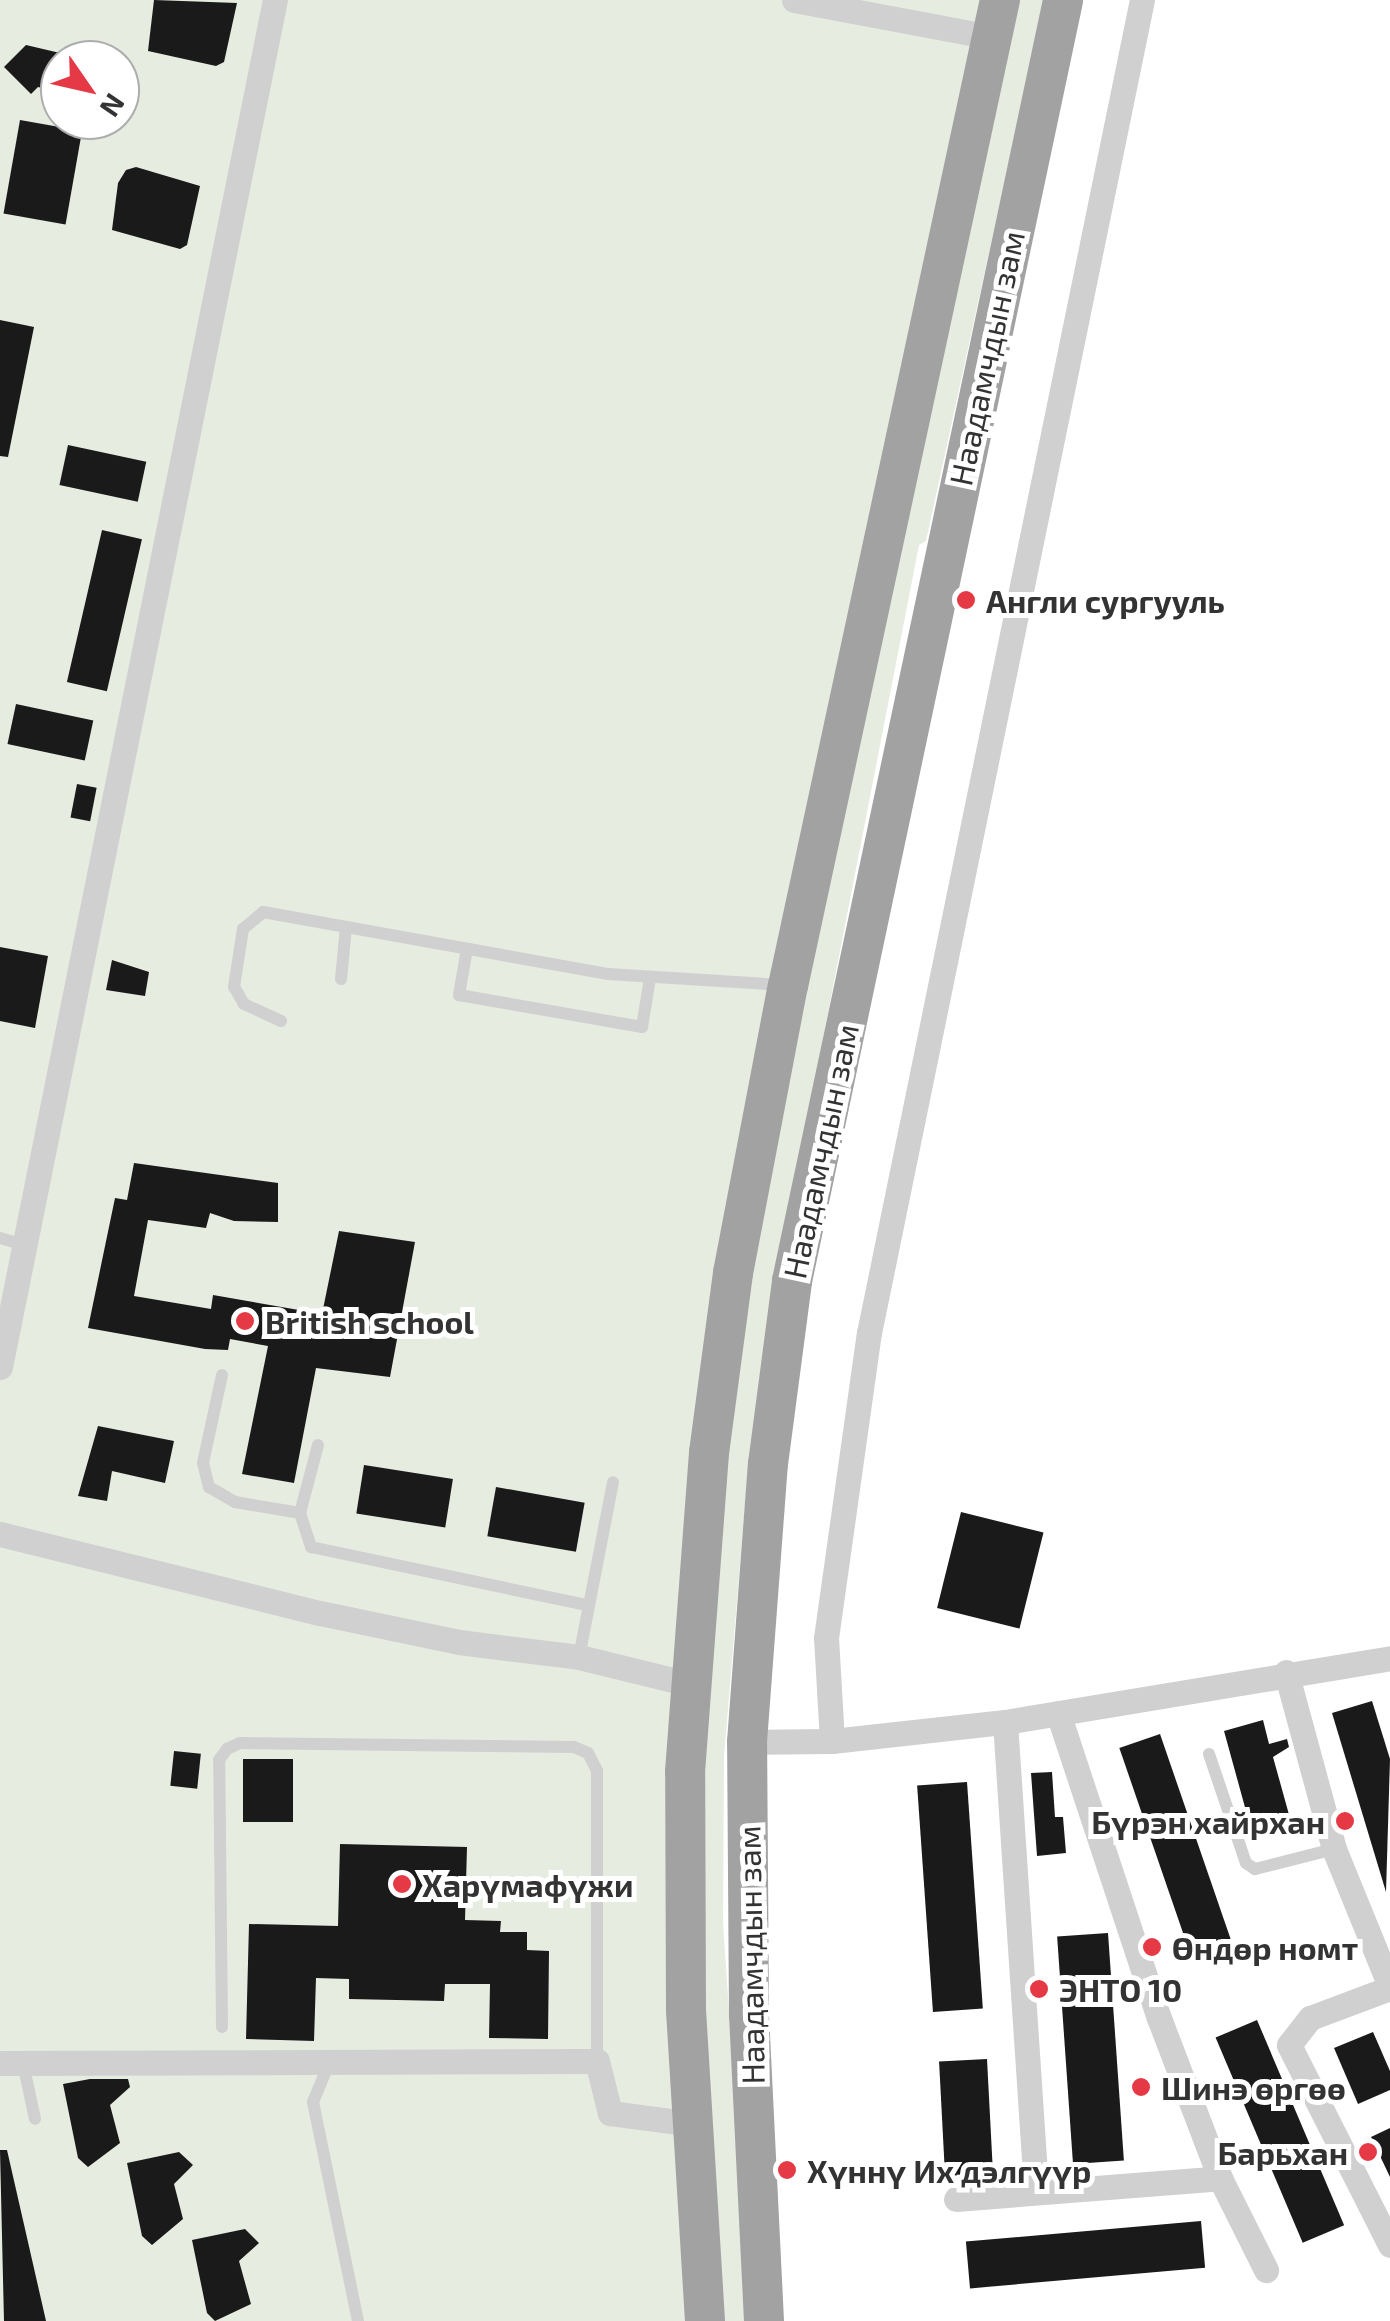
<!DOCTYPE html>
<html>
<head>
<meta charset="utf-8">
<style>
  body { margin:0 }
  #map { position:relative; width:1390px; height:2321px; overflow:hidden; background:#fff; font-family:"Exo 2",sans-serif }
  div>[style] { position:absolute }
  .green>* { inset:0; background:#e6ecdf }
  .building>* { inset:0; background:#1a1a1a; transform-origin:0 0 }
  .service>* { height:12px; margin:-6px; padding:0 6px; transform-origin:6px; border-radius:6px; background:#d0d0d0 }
  .minor>* { height:25px; margin:-12.5px; padding:0 12.5px; transform-origin:12.5px; border-radius:12.5px; background:#d0d0d0 }
  .trunk>* { height:40px; margin:-20px; padding:0 20px; transform-origin:20px; border-radius:20px; background:#a2a2a2 }
  .dots>* { width:28px; height:28px; translate:-50% -50%; box-sizing:border-box; border:5px solid #fff; border-radius:50% }
  span { translate:-50% -50%; white-space:nowrap; text-align:center; line-height:1.15; -webkit-text-stroke:10px #fff; paint-order:stroke }
  .street-label { font-size:32px; color:#333 }
  .poi-label { font-size:32px; color:#333; font-weight:700 }
  .left { translate:0 -50%; text-align:left }
  .right { translate:-100% -50%; text-align:right }
  .north { position:absolute; left:40px; top:40px; width:100px; height:100px; box-sizing:border-box; background:#fff; border:2px solid #adadad; border-radius:50%; rotate:124deg; font-size:28px; font-weight:700; line-height:40px; text-align:center; color:#333 }
  .north::after { content:''; display:block; margin:auto; width:35px; height:45px; background:#e63946; clip-path:polygon(50% 0,100% 100%,50% 72%,0 100%) }
</style>
</head>
<body>
<div id="map">
  <div class="green">
    <i style="clip-path:polygon(evenodd,0 0,1044px 0,926px 541px,919px 545px,770px 1311px,749px 1456px,724px 1757px,723px 1923px,750px 2321px,0 2321px,0 0,60px 60px,120px 60px,120px 120px,60px 120px,60px 60px)"></i>
  </div>
  <div class="building">
    <i style="clip-path:polygon(154px 0,237px 3px,224px 62px,216px 66px,148px 51px)"></i>
    <i style="clip-path:polygon(26px 45px,60px 53px,60px 92px,38px 87px,31px 94px,4px 67px)"></i>
    <i style="left:20px;top:120px;width:63px;height:95px;rotate:10deg"></i>
    <i style="clip-path:polygon(136px 167px,200px 186px,187px 245px,180px 249px,112px 230px,118px 183px,126px 170px)"></i>
    <i style="clip-path:polygon(0 320px,34px 327px,8px 457px,0 456px)"></i>
    <i style="left:68px;top:445px;width:80px;height:41px;rotate:12deg"></i>
    <i style="left:102px;top:530px;width:41px;height:156px;rotate:13deg"></i>
    <i style="left:16px;top:704px;width:79px;height:41px;rotate:12deg"></i>
    <i style="left:77px;top:784px;width:20px;height:34px;rotate:11deg"></i>
    <i style="clip-path:polygon(0 947px,48px 956px,35px 1028px,0 1021px)"></i>
    <i style="clip-path:polygon(112px 960px,149px 972px,145px 996px,106px 990px)"></i>
    <i style="clip-path:polygon(134px 1163px,278px 1183px,278px 1222px,234px 1221px,210px 1213px,206px 1228px,148px 1220px,134px 1296px,211px 1309px,213px 1295px,322px 1314px,339px 1231px,415px 1242px,390px 1377px,316px 1368px,294px 1483px,242px 1474px,268px 1346px,230px 1339px,228px 1350px,205px 1349px,88px 1328px,115px 1198px,127px 1200px)"></i>
    <i style="clip-path:polygon(98px 1426px,174px 1441px,165px 1483px,112px 1471px,107px 1501px,78px 1496px)"></i>
    <i style="left:364px;top:1465px;width:90px;height:49px;rotate:9deg"></i>
    <i style="left:496px;top:1487px;width:90px;height:50px;rotate:10deg"></i>
    <i style="left:961px;top:1512px;width:85px;height:99px;rotate:14deg"></i>
    <i style="clip-path:polygon(1372px 1701px,1390px 1759px,1386px 1892px,1332px 1713px)"></i>
    <i style="clip-path:polygon(1263px 1720px,1269px 1744px,1287px 1739px,1289px 1747px,1273px 1757px,1293px 1829px,1254px 1840px,1224px 1731px)"></i>
    <i style="left:1160px;top:1734px;width:228px;height:43px;rotate:71deg"></i>
    <i style="left:174px;top:1751px;width:27px;height:35px;rotate:6deg"></i>
    <i style="left:243px;top:1759px;width:50px;height:63px"></i>
    <i style="clip-path:polygon(1052px 1772px,1055px 1817px,1063px 1817px,1066px 1853px,1037px 1856px,1031px 1773px)"></i>
    <i style="left:967px;top:1782px;width:227px;height:50px;rotate:86deg"></i>
    <i style="clip-path:polygon(340px 1844px,467px 1847px,465px 1920px,501px 1921px,500px 1932px,527px 1932px,527px 1950px,549px 1951px,548px 2039px,489px 2038px,490px 1984px,445px 1984px,444px 2001px,349px 1999px,349px 1979px,316px 1978px,314px 2041px,246px 2039px,249px 1924px,338px 1926px)"></i>
    <i style="left:1108px;top:1933px;width:228px;height:51px;rotate:86deg"></i>
    <i style="left:1257px;top:2020px;width:223px;height:45px;rotate:67deg"></i>
    <i style="clip-path:polygon(1373px 2032px,1390px 2071px,1390px 2090px,1358px 2104px,1334px 2048px)"></i>
    <i style="left:987px;top:2059px;width:115px;height:48px;rotate:87deg"></i>
    <i style="clip-path:polygon(90px 2079px,128px 2079px,130px 2087px,110px 2105px,120px 2143px,88px 2167px,78px 2158px,63px 2084px)"></i>
    <i style="clip-path:polygon(1390px 2128px,1390px 2177px,1371px 2137px)"></i>
    <i style="clip-path:polygon(0 2150px,7px 2150px,46px 2321px,4px 2321px)"></i>
    <i style="clip-path:polygon(179px 2152px,193px 2165px,174px 2184px,183px 2219px,152px 2245px,142px 2236px,127px 2163px)"></i>
    <i style="left:1201px;top:2221px;width:47px;height:236px;rotate:85deg"></i>
    <i style="clip-path:polygon(245px 2229px,259px 2243px,239px 2261px,251px 2304px,215px 2321px,207px 2313px,192px 2240px)"></i>
  </div>
  <div class="service">
    <i style="left:467px;top:949px;width:47px;rotate:99.9deg"></i>
    <i style="left:459px;top:995px;width:186px;rotate:9.9deg"></i>
    <i style="left:642px;top:1027px;width:50px;rotate:-80.7deg"></i>
    <i style="left:341px;top:979px;width:52px;rotate:-84.5deg"></i>
    <i style="left:281px;top:1021px;width:41px;rotate:-155.3deg"></i>
    <i style="left:244px;top:1004px;width:20px;rotate:-120deg"></i>
    <i style="left:234px;top:987px;width:59px;rotate:-81.2deg"></i>
    <i style="left:243px;top:929px;width:26px;rotate:-40deg"></i>
    <i style="left:263px;top:912px;width:351px;rotate:10.2deg"></i>
    <i style="left:608px;top:974px;width:177px;rotate:3.6deg"></i>
    <i style="left:0;top:1238px;width:26px;rotate:16deg"></i>
    <i style="left:222px;top:1375px;width:90px;rotate:102.2deg"></i>
    <i style="left:203px;top:1463px;width:25px;rotate:76deg"></i>
    <i style="left:209px;top:1487px;width:30px;rotate:30deg"></i>
    <i style="left:235px;top:1502px;width:66px;rotate:9.6deg"></i>
    <i style="left:318px;top:1445px;width:70px;rotate:104.8deg"></i>
    <i style="left:300px;top:1513px;width:36px;rotate:72deg"></i>
    <i style="left:311px;top:1547px;width:281px;rotate:11.9deg"></i>
    <i style="left:579px;top:1657px;width:178px;rotate:-79deg"></i>
    <i style="left:1209px;top:1754px;width:115px;rotate:71.3deg"></i>
    <i style="left:1246px;top:1863px;width:11px;rotate:34deg"></i>
    <i style="left:1255px;top:1869px;width:81px;rotate:-14.2deg"></i>
    <i style="left:222px;top:2027px;width:267px;rotate:-90.6deg"></i>
    <i style="left:219px;top:1760px;width:14px;rotate:-54deg"></i>
    <i style="left:227px;top:1749px;width:14px;rotate:-25deg"></i>
    <i style="left:240px;top:1743px;width:334px;rotate:0.7deg"></i>
    <i style="left:574px;top:1747px;width:15px;rotate:23deg"></i>
    <i style="left:588px;top:1753px;width:20px;rotate:63deg"></i>
    <i style="left:597px;top:1771px;width:290px;rotate:90deg"></i>
    <i style="left:330px;top:2061px;width:44px;rotate:112.5deg"></i>
    <i style="left:313px;top:2102px;width:224px;rotate:78.4deg"></i>
    <i style="left:23px;top:2063px;width:57px;rotate:77.9deg"></i>
  </div>
  <div class="minor">
    <i style="left:794px;top:0;width:201px;rotate:10.6deg"></i>
    <i style="left:0;top:1367px;width:1394px;rotate:-78.63deg"></i>
    <i style="left:0;top:1534px;width:330px;rotate:13.9deg"></i>
    <i style="left:320px;top:1613px;width:142px;rotate:11.8deg"></i>
    <i style="left:459px;top:1642px;width:121px;rotate:7.1deg"></i>
    <i style="left:579px;top:1657px;width:113px;rotate:13.8deg"></i>
    <i style="left:1286px;top:1672px;width:183px;rotate:74.8deg"></i>
    <i style="left:1334px;top:1849px;width:148px;rotate:67.8deg"></i>
    <i style="left:1058px;top:1713px;width:321px;rotate:71.7deg"></i>
    <i style="left:1159px;top:2018px;width:171px;rotate:69.1deg"></i>
    <i style="left:1220px;top:2178px;width:103px;rotate:63.4deg"></i>
    <i style="left:1005px;top:1722px;width:468px;rotate:86.2deg"></i>
    <i style="left:832px;top:1741px;width:103px;rotate:-93.3deg"></i>
    <i style="left:826px;top:1638px;width:308px;rotate:-82deg"></i>
    <i style="left:869px;top:1333px;width:1361px;rotate:-78.43deg"></i>
    <i style="left:747px;top:1742px;width:85px;rotate:-0.7deg"></i>
    <i style="left:832px;top:1741px;width:174px;rotate:-6.3deg"></i>
    <i style="left:1005px;top:1722px;width:390px;rotate:-9.4deg"></i>
    <i style="left:1390px;top:1988px;width:85px;rotate:159.4deg"></i>
    <i style="left:1310px;top:2018px;width:34px;rotate:128deg"></i>
    <i style="left:1289px;top:2045px;width:224px;rotate:63.2deg"></i>
    <i style="left:0;top:2063px;width:597px;rotate:-0.19deg"></i>
    <i style="left:597px;top:2061px;width:54px;rotate:76deg"></i>
    <i style="left:610px;top:2113px;width:83px;rotate:7.6deg"></i>
    <i style="left:956px;top:2199px;width:265px;rotate:-4.5deg"></i>
  </div>
  <div class="trunk">
    <i style="left:705px;top:2321px;width:312px;rotate:-93.5deg"></i>
    <i style="left:686px;top:2010px;width:238px;rotate:-90.2deg"></i>
    <i style="left:685px;top:1772px;width:320px;rotate:-85.7deg"></i>
    <i style="left:709px;top:1453px;width:182px;rotate:-82.4deg"></i>
    <i style="left:733px;top:1273px;width:292px;rotate:-79.2deg"></i>
    <i style="left:788px;top:986px;width:1009px;rotate:-77.87deg"></i>
    <i style="left:764px;top:2321px;width:305px;rotate:-92.8deg"></i>
    <i style="left:749px;top:2016px;width:274px;rotate:-90.4deg"></i>
    <i style="left:747px;top:1742px;width:279px;rotate:-85.7deg"></i>
    <i style="left:768px;top:1464px;width:185px;rotate:-82.5deg"></i>
    <i style="left:792px;top:1281px;width:1309px;rotate:-78.05deg"></i>
  </div>
  <div class="dots">
    <i style="left:966px;top:600px;background:#e63946"></i>
    <i style="left:245px;top:1321px;background:#e63946"></i>
    <i style="left:1345px;top:1821px;background:#e63946"></i>
    <i style="left:402px;top:1884px;background:#e63946"></i>
    <i style="left:1152px;top:1947px;background:#e63946"></i>
    <i style="left:1039px;top:1989px;background:#e63946"></i>
    <i style="left:1141px;top:2087px;background:#e63946"></i>
    <i style="left:1368px;top:2152px;background:#e63946"></i>
    <i style="left:787px;top:2170px;background:#e63946"></i>
  </div>
  <div class="street-label">
    <span style="left:986px;top:358px;rotate:-78deg">Наадамчдын зам</span>
    <span style="left:820px;top:1151px;rotate:-78deg">Наадамчдын зам</span>
    <span style="left:750px;top:1955px;rotate:-91deg">Наадамчдын зам</span>
  </div>
  <div class="poi-label">
    <span class="left" style="left:986px;top:600px">Англи сургууль</span>
    <span class="left" style="left:265px;top:1321px">British school</span>
    <span class="right" style="left:1325px;top:1821px">Бүрэн хайрхан</span>
    <span class="left" style="left:422px;top:1884px">Харүмафүжи</span>
    <span class="left" style="left:1172px;top:1947px">Өндөр номт</span>
    <span class="left" style="left:1059px;top:1989px">ЭНТО 10</span>
    <span class="left" style="left:1161px;top:2087px">Шинэ өргөө</span>
    <span class="right" style="left:1348px;top:2152px">Барьхан</span>
    <span class="left" style="left:807px;top:2170px">Хүннү Их дэлгүүр</span>
  </div>
  <div class="north">N</div>
</div>
</body>
</html>
